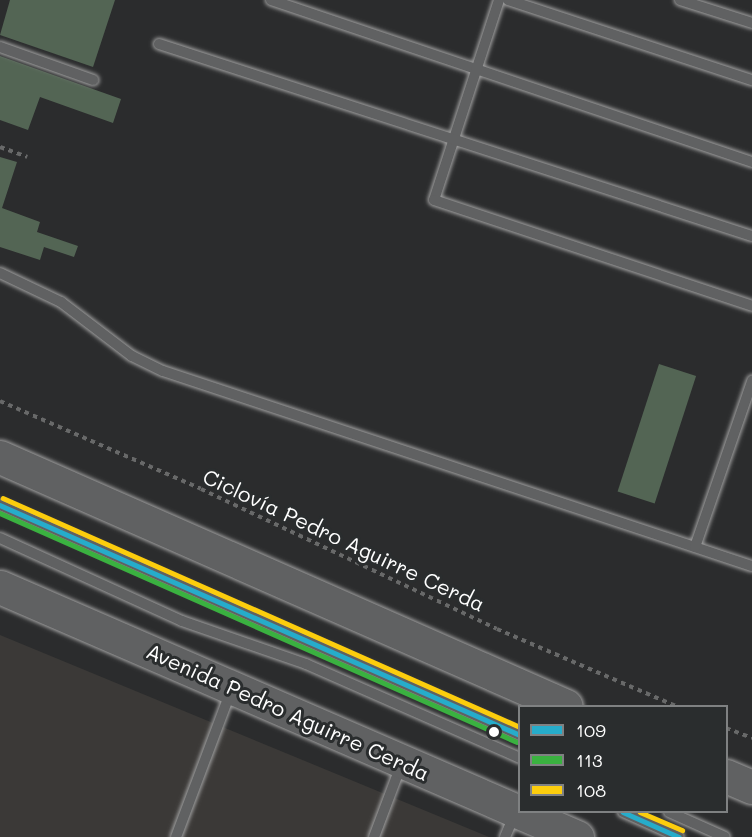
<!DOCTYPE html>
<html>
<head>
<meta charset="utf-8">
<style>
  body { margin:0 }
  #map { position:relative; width:752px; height:837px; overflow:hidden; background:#2b2c2d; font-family:Mali,sans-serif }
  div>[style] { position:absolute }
  .built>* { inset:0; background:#3b3937 }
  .green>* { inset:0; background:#536554; transform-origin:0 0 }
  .path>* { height:4px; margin-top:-2px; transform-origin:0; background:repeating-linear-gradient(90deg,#686969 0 4.5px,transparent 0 9px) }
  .roads { filter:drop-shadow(0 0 2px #a0a0a0) drop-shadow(0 0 2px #a0a0a0) }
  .lane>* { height:10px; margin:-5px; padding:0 5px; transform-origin:5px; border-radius:5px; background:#606162 }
  .primary>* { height:33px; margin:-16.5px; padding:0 16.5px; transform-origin:16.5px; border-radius:16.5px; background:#606162 }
  .bus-1>* { height:4.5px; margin:-2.25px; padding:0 2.25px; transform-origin:2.25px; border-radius:2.25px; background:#26acca }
  .bus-2>* { height:4.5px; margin:-2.25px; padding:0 2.25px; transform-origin:2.25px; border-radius:2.25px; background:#3ab140 }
  .bus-3>* { height:4.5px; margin:-2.25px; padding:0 2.25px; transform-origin:2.25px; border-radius:2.25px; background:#fccd0d }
  .dots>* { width:16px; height:16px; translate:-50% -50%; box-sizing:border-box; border:3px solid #2a2d2e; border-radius:50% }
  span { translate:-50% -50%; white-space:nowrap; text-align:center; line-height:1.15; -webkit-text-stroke:6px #2a2d2e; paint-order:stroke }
  .street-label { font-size:21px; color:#fff }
  .legend { position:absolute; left:518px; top:705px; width:210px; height:108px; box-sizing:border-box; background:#2a2d2e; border:2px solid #7f8182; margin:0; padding:8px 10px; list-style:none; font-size:18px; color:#fff }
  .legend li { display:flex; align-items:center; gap:12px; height:30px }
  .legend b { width:30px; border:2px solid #7f8182 }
</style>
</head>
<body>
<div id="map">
  <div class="built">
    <i style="clip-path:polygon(0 635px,489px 837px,0 837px)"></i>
  </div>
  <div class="green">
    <i style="clip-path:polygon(10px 0,115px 0,93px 67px,0 35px)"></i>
    <i style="clip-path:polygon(0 56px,121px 99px,113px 123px,40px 97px,28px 130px,0 120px)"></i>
    <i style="clip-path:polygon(0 157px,17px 162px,2px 208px,40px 222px,37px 232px,78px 246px,74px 257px,44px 247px,40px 260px,0 247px)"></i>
    <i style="left:659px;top:364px;width:39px;height:134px;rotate:18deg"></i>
  </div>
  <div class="path">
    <i style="left:0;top:147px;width:29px;rotate:20deg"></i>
    <i style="left:0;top:401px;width:219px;rotate:23.6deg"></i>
    <i style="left:201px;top:489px;width:327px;rotate:25.3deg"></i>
    <i style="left:497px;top:629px;width:195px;rotate:23.3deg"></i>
    <i style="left:726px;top:728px;width:28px;rotate:21deg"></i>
  </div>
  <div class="roads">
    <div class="lane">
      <i style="left:271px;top:0;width:508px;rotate:18.61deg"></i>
      <i style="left:499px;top:0;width:210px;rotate:108deg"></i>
      <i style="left:434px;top:200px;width:335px;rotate:18.4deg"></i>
      <i style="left:508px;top:0;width:257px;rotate:18.2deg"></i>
      <i style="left:680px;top:0;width:76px;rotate:17.7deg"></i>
      <i style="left:159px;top:44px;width:623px;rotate:17.94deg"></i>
      <i style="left:0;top:47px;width:99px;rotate:19.5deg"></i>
      <i style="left:0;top:273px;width:68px;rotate:25.4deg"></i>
      <i style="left:61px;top:302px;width:89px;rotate:37.3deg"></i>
      <i style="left:132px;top:356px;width:34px;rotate:26deg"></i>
      <i style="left:163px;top:371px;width:620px;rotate:18.32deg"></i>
      <i style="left:0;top:505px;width:569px;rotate:23.86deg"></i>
      <i style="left:0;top:538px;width:200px;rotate:24.5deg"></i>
      <i style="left:182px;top:621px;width:131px;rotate:19.1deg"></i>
      <i style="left:306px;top:664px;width:234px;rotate:23.7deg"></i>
      <i style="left:695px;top:547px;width:176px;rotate:-71deg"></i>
      <i style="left:623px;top:812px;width:61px;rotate:24.1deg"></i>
      <i style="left:669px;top:812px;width:61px;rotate:24.1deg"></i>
      <i style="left:176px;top:837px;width:156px;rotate:-69.4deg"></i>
      <i style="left:374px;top:837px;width:77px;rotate:-69.4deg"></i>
      <i style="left:505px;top:837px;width:25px;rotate:-67deg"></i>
    </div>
    <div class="primary">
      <i style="left:0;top:457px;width:618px;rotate:23.75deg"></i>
      <i style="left:0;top:587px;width:629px;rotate:23.43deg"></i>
      <i style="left:726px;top:776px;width:28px;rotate:23deg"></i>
    </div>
  </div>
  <div class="bus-1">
    <i style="left:0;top:505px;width:569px;rotate:23.86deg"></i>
    <i style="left:623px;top:812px;width:61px;rotate:24.1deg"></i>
  </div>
  <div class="bus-2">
    <i style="left:0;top:513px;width:565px;rotate:23.89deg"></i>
  </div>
  <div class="bus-3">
    <i style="left:3px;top:498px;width:565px;rotate:23.89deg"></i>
    <i style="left:640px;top:812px;width:46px;rotate:23.2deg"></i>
  </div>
  <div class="dots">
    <i style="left:494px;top:732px;background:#fff"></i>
  </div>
  <div class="street-label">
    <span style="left:344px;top:540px;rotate:25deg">Ciclovía Pedro Aguirre Cerda</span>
    <span style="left:288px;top:712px;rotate:24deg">Avenida Pedro Aguirre Cerda</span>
  </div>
  <ul class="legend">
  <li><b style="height:8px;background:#26acca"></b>109</li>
  <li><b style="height:8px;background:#3ab140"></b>113</li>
  <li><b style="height:8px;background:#fccd0d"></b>108</li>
  </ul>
</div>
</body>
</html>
